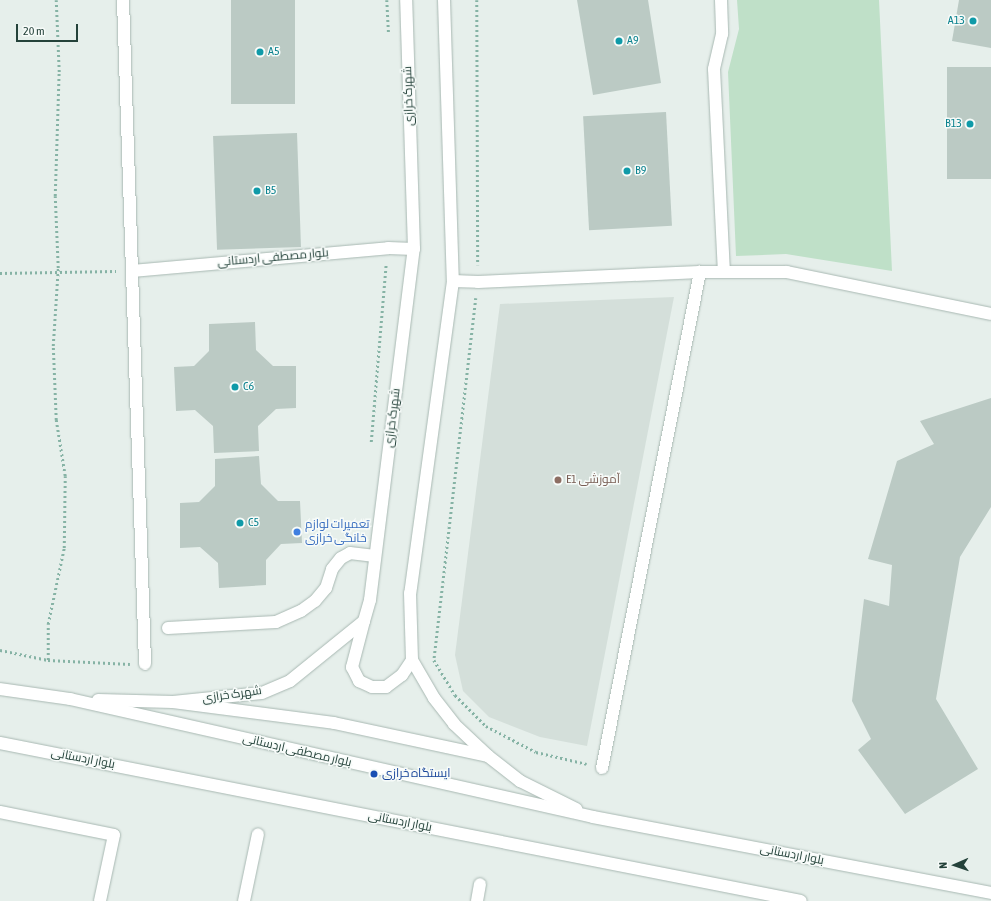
<!DOCTYPE html>
<html>
<head>
<meta charset="utf-8">
<style>
  body { margin:0 }
  #map { position:relative; width:991px; height:901px; overflow:hidden; background:#e6efeb; font-family:"Asap Condensed",Cairo,sans-serif }
  div>[style] { position:absolute }
  .built>* { inset:0; background:#d4dfda }
  .green>* { inset:0; background:#bfe0c8 }
  .building>* { inset:0; background:#bbcac4; transform-origin:0 0 }
  .path>* { height:2.5px; margin-top:-1.25px; transform-origin:0; background:repeating-linear-gradient(90deg,#86b3a5 0 2px,transparent 0 5px) }
  .roads { filter:drop-shadow(0 0 1px #a8b8b2) drop-shadow(0 0 1px #a8b8b2) }
  .lane>* { height:12px; margin:-6px; padding:0 6px; transform-origin:6px; border-radius:6px; background:#fff }
  .street>* { height:12px; margin:-6px; padding:0 6px; transform-origin:6px; border-radius:6px; background:#fff }
  .secondary>* { height:12px; margin:-6px; padding:0 6px; transform-origin:6px; border-radius:6px; background:#fff }
  .dots>* { width:11px; height:11px; translate:-50% -50%; box-sizing:border-box; border:2px solid #f7fbf9; border-radius:50% }
  span { translate:-50% -50%; white-space:nowrap; text-align:center; line-height:1.15; -webkit-text-stroke:3px #f7fbf9; paint-order:stroke }
  .culture-label { font-size:12px; color:#0d838f }
  .right { translate:-100% -50%; text-align:right }
  .left { translate:0 -50%; text-align:left }
  .street-label { font-size:12px; color:#24423a }
  .education-label { font-size:12px; color:#785e54 }
  .shop-label { font-size:12px; color:#366cbe }
  .transit-label { font-size:12px; color:#164399 }
  .north { position:absolute; left:935px; top:845px; width:40px; height:40px; -webkit-text-stroke:3px #f7fbf9; paint-order:stroke; rotate:268deg; font-size:11px; font-weight:700; line-height:16px; text-align:center; color:#24423a }
  .north::after { content:''; display:block; margin:auto; width:14px; height:18px; background:#24423a; clip-path:polygon(50% 0,100% 100%,50% 72%,0 100%) }
  .scale { position:absolute; left:16px; top:24px; width:62px; height:18px; box-sizing:border-box; border:2px solid #24423a; border-top:0; padding-left:5px; font-size:12px; line-height:14px; white-space:nowrap; color:#24423a; -webkit-text-stroke:3px #f7fbf9; paint-order:stroke }
</style>
</head>
<body>
<div id="map">
  <div class="built">
    <i style="clip-path:polygon(674px 297px,587px 746px,540px 737px,489px 717px,463px 691px,455px 655px,500px 304px)"></i>
  </div>
  <div class="green">
    <i style="clip-path:polygon(737px 0,879px 0,892px 271px,786px 254px,736px 256px,728px 72px,739px 29px)"></i>
  </div>
  <div class="building">
    <i style="left:231px;top:0;width:64px;height:104px"></i>
    <i style="clip-path:polygon(577px 0,648px 0,661px 83px,593px 95px)"></i>
    <i style="clip-path:polygon(959px 0,991px 0,991px 48px,952px 41px)"></i>
    <i style="left:991px;top:67px;width:112px;height:44px;rotate:90deg"></i>
    <i style="left:666px;top:112px;width:114px;height:83px;rotate:87deg"></i>
    <i style="left:297px;top:133px;width:114px;height:84px;rotate:88deg"></i>
    <i style="clip-path:polygon(255px 322px,256px 350px,273px 366px,296px 366px,296px 408px,276px 409px,258px 426px,259px 451px,214px 453px,213px 426px,195px 410px,176px 411px,174px 367px,194px 366px,209px 351px,209px 324px)"></i>
    <i style="clip-path:polygon(991px 398px,991px 507px,960px 557px,936px 699px,978px 769px,905px 814px,858px 750px,871px 739px,852px 701px,864px 599px,889px 606px,892px 565px,868px 559px,897px 461px,934px 444px,920px 421px)"></i>
    <i style="clip-path:polygon(259px 456px,261px 484px,278px 501px,300px 501px,302px 543px,281px 544px,266px 560px,266px 585px,219px 588px,218px 563px,200px 547px,180px 548px,180px 503px,199px 502px,215px 486px,215px 459px)"></i>
  </div>
  <div class="path">
    <i style="left:387px;top:0;width:33px;rotate:87deg"></i>
    <i style="left:477px;top:0;width:265px;rotate:89.8deg"></i>
    <i style="left:0;top:273px;width:116px;rotate:-1deg"></i>
    <i style="left:476px;top:298px;width:364px;rotate:96.6deg"></i>
    <i style="left:434px;top:660px;width:41px;rotate:59deg"></i>
    <i style="left:455px;top:695px;width:44px;rotate:45deg"></i>
    <i style="left:486px;top:726px;width:56px;rotate:27.5deg"></i>
    <i style="left:536px;top:752px;width:52px;rotate:13.2deg"></i>
    <i style="left:371px;top:442px;width:179px;rotate:-85.2deg"></i>
    <i style="left:0;top:650px;width:49px;rotate:11.8deg"></i>
    <i style="left:48px;top:660px;width:82px;rotate:2.8deg"></i>
    <i style="left:48px;top:660px;width:36px;rotate:-90deg"></i>
    <i style="left:48px;top:624px;width:78px;rotate:-78.1deg"></i>
    <i style="left:64px;top:548px;width:72px;rotate:-89.2deg"></i>
    <i style="left:65px;top:476px;width:57px;rotate:-99.1deg"></i>
    <i style="left:56px;top:420px;width:74px;rotate:-92.3deg"></i>
    <i style="left:53px;top:346px;width:78px;rotate:-86.3deg"></i>
    <i style="left:58px;top:268px;width:72px;rotate:-92.4deg"></i>
    <i style="left:55px;top:196px;width:124px;rotate:-88.2deg"></i>
    <i style="left:59px;top:72px;width:72px;rotate:-92.4deg"></i>
  </div>
  <div class="roads">
    <div class="lane">
      <i style="left:721px;top:0;width:34px;rotate:88deg"></i>
      <i style="left:722px;top:34px;width:36px;rotate:103deg"></i>
      <i style="left:714px;top:69px;width:203px;rotate:87.2deg"></i>
      <i style="left:168px;top:628px;width:108px;rotate:-3.2deg"></i>
      <i style="left:276px;top:622px;width:27px;rotate:-24deg"></i>
      <i style="left:301px;top:611px;width:17px;rotate:-36deg"></i>
      <i style="left:315px;top:601px;width:17px;rotate:-50deg"></i>
      <i style="left:326px;top:588px;width:20px;rotate:-72deg"></i>
      <i style="left:332px;top:569px;width:14px;rotate:-51deg"></i>
      <i style="left:341px;top:558px;width:10px;rotate:-29deg"></i>
      <i style="left:350px;top:553px;width:25px;rotate:7deg"></i>
      <i style="left:602px;top:768px;width:506px;rotate:-78.82deg"></i>
    </div>
    <div class="street">
      <i style="left:123px;top:0;width:664px;rotate:88.1deg"></i>
      <i style="left:132px;top:271px;width:257px;rotate:-5.1deg"></i>
      <i style="left:388px;top:248px;width:26px;rotate:2deg"></i>
      <i style="left:453px;top:281px;width:25px;rotate:2deg"></i>
      <i style="left:478px;top:282px;width:222px;rotate:-2.6deg"></i>
      <i style="left:700px;top:272px;width:87px"></i>
      <i style="left:787px;top:272px;width:208px;rotate:11.6deg"></i>
      <i style="left:0;top:812px;width:116px;rotate:11.4deg"></i>
      <i style="left:114px;top:835px;width:67px;rotate:102deg"></i>
      <i style="left:244px;top:901px;width:68px;rotate:-78.2deg"></i>
      <i style="left:477px;top:901px;width:17px;rotate:-80deg"></i>
    </div>
    <div class="secondary">
      <i style="left:444px;top:0;width:281px;rotate:88.2deg"></i>
      <i style="left:453px;top:281px;width:315px;rotate:97.8deg"></i>
      <i style="left:410px;top:593px;width:67px;rotate:88.3deg"></i>
      <i style="left:412px;top:660px;width:44px;rotate:59.9deg"></i>
      <i style="left:434px;top:698px;width:33px;rotate:52deg"></i>
      <i style="left:454px;top:724px;width:47px;rotate:43.3deg"></i>
      <i style="left:364px;top:621px;width:48px;rotate:104.6deg"></i>
      <i style="left:352px;top:667px;width:16px;rotate:63deg"></i>
      <i style="left:359px;top:681px;width:14px;rotate:25deg"></i>
      <i style="left:372px;top:687px;width:14px"></i>
      <i style="left:386px;top:687px;width:20px;rotate:-37deg"></i>
      <i style="left:402px;top:675px;width:18px;rotate:-56deg"></i>
      <i style="left:0;top:689px;width:71px;rotate:8.1deg"></i>
      <i style="left:70px;top:699px;width:536px;rotate:12.71deg"></i>
      <i style="left:593px;top:817px;width:405px;rotate:10.8deg"></i>
      <i style="left:98px;top:700px;width:75px;rotate:1.5deg"></i>
      <i style="left:173px;top:702px;width:162px;rotate:7.4deg"></i>
      <i style="left:334px;top:723px;width:157px;rotate:12.1deg"></i>
      <i style="left:488px;top:756px;width:41px;rotate:38deg"></i>
      <i style="left:520px;top:781px;width:63px;rotate:26.6deg"></i>
      <i style="left:173px;top:702px;width:89px;rotate:-5.8deg"></i>
      <i style="left:262px;top:693px;width:30px;rotate:-23deg"></i>
      <i style="left:290px;top:681px;width:95px;rotate:-39deg"></i>
      <i style="left:364px;top:621px;width:22px;rotate:-74deg"></i>
      <i style="left:370px;top:600px;width:354px;rotate:-82.9deg"></i>
      <i style="left:414px;top:249px;width:249px;rotate:-91.8deg"></i>
      <i style="left:0;top:743px;width:816px;rotate:11.16deg"></i>
    </div>
  </div>
  <div class="dots">
    <i style="left:973px;top:21px;background:#0f9aa8"></i>
    <i style="left:619px;top:41px;background:#0f9aa8"></i>
    <i style="left:260px;top:52px;background:#0f9aa8"></i>
    <i style="left:970px;top:124px;background:#0f9aa8"></i>
    <i style="left:627px;top:171px;background:#0f9aa8"></i>
    <i style="left:257px;top:191px;background:#0f9aa8"></i>
    <i style="left:235px;top:387px;background:#0f9aa8"></i>
    <i style="left:558px;top:480px;background:#8d6e63"></i>
    <i style="left:240px;top:523px;background:#0f9aa8"></i>
    <i style="left:297px;top:532px;background:#3f7fe0"></i>
    <i style="left:374px;top:774px;background:#1a4fb4"></i>
  </div>
  <div class="culture-label">
    <span class="right" style="left:965px;top:21px">A13</span>
    <span class="left" style="left:627px;top:41px">A9</span>
    <span class="left" style="left:268px;top:52px">A5</span>
    <span class="right" style="left:962px;top:124px">B13</span>
    <span class="left" style="left:635px;top:171px">B9</span>
    <span class="left" style="left:265px;top:191px">B5</span>
    <span class="left" style="left:243px;top:387px">C6</span>
    <span class="left" style="left:248px;top:523px">C5</span>
  </div>
  <div class="street-label">
    <span style="left:409px;top:96px;rotate:-92deg">شهرک خرازی</span>
    <span style="left:273px;top:258px;rotate:-5deg">بلوار مصطفی اردستانی</span>
    <span style="left:393px;top:418px;rotate:-83deg">شهرک خرازی</span>
    <span style="left:232px;top:695px;rotate:-8deg">شهرک خرازی</span>
    <span style="left:297px;top:751px;rotate:13deg">بلوار مصطفی اردستانی</span>
    <span style="left:83px;top:759px;rotate:11deg">بلوار اردستانی</span>
    <span style="left:400px;top:822px;rotate:11deg">بلوار اردستانی</span>
    <span style="left:792px;top:855px;rotate:11deg">بلوار اردستانی</span>
  </div>
  <div class="education-label">
    <span class="left" style="left:566px;top:480px">E1 آموزشی</span>
  </div>
  <div class="shop-label">
    <span class="left" style="left:305px;top:532px">تعمیرات لوازم<br>خانگی خرازی</span>
  </div>
  <div class="transit-label">
    <span class="left" style="left:382px;top:774px">ایستگاه خرازی</span>
  </div>
  <div class="north">N</div>
  <div class="scale">20 m</div>
</div>
</body>
</html>
